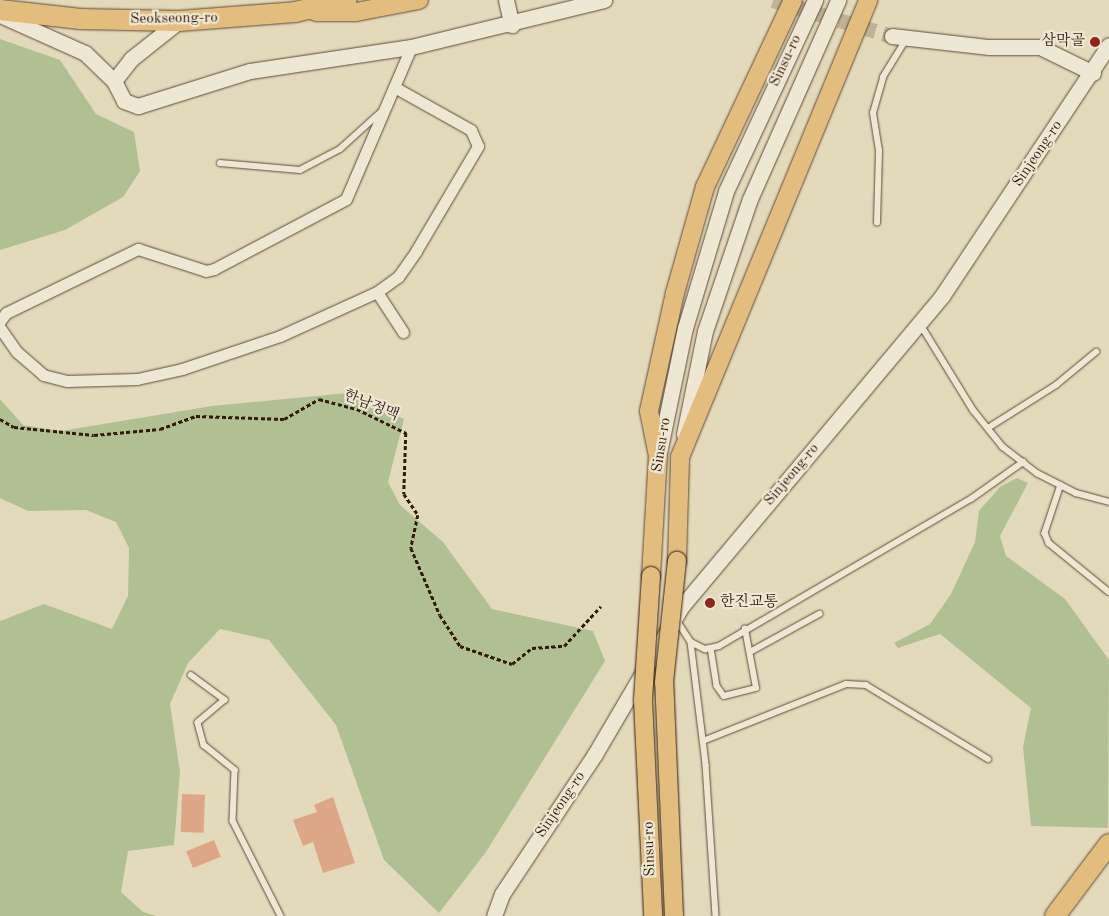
<!DOCTYPE html>
<html>
<head>
<meta charset="utf-8">
<style>
  body { margin:0 }
  #map { position:relative; width:1109px; height:916px; overflow:hidden; background:#e3dabb; font-family:"Old Standard TT","Noto Serif KR",serif }
  div>[style] { position:absolute }
  .green>* { inset:0; background:#b1c092 }
  .building>* { inset:0; background:#dda787; transform-origin:0 0 }
  .secondary-tunnel>* { height:15px; margin-top:-7.5px; transform-origin:0; background:repeating-linear-gradient(90deg,#c0b498 0 15px,transparent 0 23px) }
  .path>* { height:2.5px; margin-top:-1.25px; transform-origin:0; background:repeating-linear-gradient(90deg,#321a0b 0 4px,transparent 0 6.5px) }
  .roads { filter:drop-shadow(0 0 1px #5e4a37) drop-shadow(0 0 1px #5e4a37) }
  .lane>* { height:5.5px; margin:-2.75px; padding:0 2.75px; transform-origin:2.75px; border-radius:2.75px; background:#ede7d3 }
  .street>* { height:11px; margin:-5.5px; padding:0 5.5px; transform-origin:5.5px; border-radius:5.5px; background:#ede7d3 }
  .secondary>* { height:15px; margin:-7.5px; padding:0 7.5px; transform-origin:7.5px; border-radius:7.5px; background:#ede7d3 }
  .primary>* { height:18px; margin:-9px; padding:0 9px; transform-origin:9px; border-radius:9px; background:#e2bd7e }
  .highway>* { height:20px; margin:-10px; padding:0 10px; transform-origin:10px; border-radius:10px; background:#e2bd7e }
  .bridges { filter:drop-shadow(0 0 1px #321a0b) drop-shadow(0 0 1px #321a0b) }
  .primary-bridge>* { height:18px; margin:-9px; padding:0 9px; transform-origin:9px; border-radius:9px; background:#e2bd7e }
  .dots>* { width:14px; height:14px; translate:-50% -50%; box-sizing:border-box; border:2px solid #ede7d3; border-radius:50% }
  span { translate:-50% -50%; white-space:nowrap; text-align:center; line-height:1.15; -webkit-text-stroke:4.5px #ede7d3; paint-order:stroke }
  .street-label { font-size:15px; color:#321a0b }
  .poi-label { font-size:15px; color:#321a0b }
  .right { translate:-100% -50%; text-align:right }
  .left { translate:0 -50%; text-align:left }
</style>
</head>
<body>
<div id="map">
  <div class="green">
    <i style="clip-path:polygon(0 39px,60px 60px,96px 114px,134px 132px,140px 171px,123px 197px,65px 230px,0 250px)"></i>
    <i style="clip-path:polygon(348px 393px,404px 419px,388px 482px,400px 505px,443px 542px,492px 609px,593px 631px,605px 661px,486px 852px,439px 913px,384px 860px,336px 725px,269px 640px,220px 629px,188px 663px,170px 704px,180px 772px,174px 845px,128px 851px,121px 892px,143px 912px,156px 916px,0 916px,0 621px,44px 604px,112px 629px,128px 596px,129px 548px,116px 522px,86px 510px,28px 511px,0 498px,0 399px,23px 425px,61px 431px,212px 406px)"></i>
    <i style="clip-path:polygon(1017px 478px,1028px 483px,1000px 536px,1006px 556px,1065px 599px,1109px 660px,1108px 828px,1031px 826px,1023px 747px,1031px 708px,940px 634px,898px 648px,894px 643px,930px 624px,951px 594px,975px 542px,979px 511px,1000px 487px)"></i>
  </div>
  <div class="building">
    <i style="left:182px;top:794px;width:23px;height:38px;rotate:2deg"></i>
    <i style="clip-path:polygon(333px 797px,355px 863px,323px 873px,313px 842px,303px 846px,293px 820px,317px 812px,314px 805px)"></i>
    <i style="left:214px;top:840px;width:18px;height:30px;rotate:68deg"></i>
  </div>
  <div class="secondary-tunnel">
    <i style="left:773px;top:0;width:124px;rotate:16.8deg"></i>
  </div>
  <div class="path">
    <i style="left:0;top:419px;width:16px;rotate:30deg"></i>
    <i style="left:14px;top:427px;width:80px;rotate:5.7deg"></i>
    <i style="left:94px;top:435px;width:66px;rotate:-5.2deg"></i>
    <i style="left:160px;top:429px;width:38px;rotate:-20deg"></i>
    <i style="left:196px;top:416px;width:88px;rotate:2deg"></i>
    <i style="left:284px;top:419px;width:40px;rotate:-29.7deg"></i>
    <i style="left:319px;top:399px;width:39px;rotate:15deg"></i>
    <i style="left:357px;top:409px;width:55px;rotate:26.1deg"></i>
    <i style="left:406px;top:433px;width:61px;rotate:91.9deg"></i>
    <i style="left:404px;top:494px;width:25px;rotate:56deg"></i>
    <i style="left:418px;top:515px;width:34px;rotate:102deg"></i>
    <i style="left:411px;top:548px;width:73px;rotate:66.6deg"></i>
    <i style="left:440px;top:615px;width:37px;rotate:57deg"></i>
    <i style="left:460px;top:646px;width:55px;rotate:19.1deg"></i>
    <i style="left:512px;top:664px;width:26px;rotate:-39deg"></i>
    <i style="left:532px;top:648px;width:32px;rotate:-4deg"></i>
    <i style="left:564px;top:646px;width:54px;rotate:-47.2deg"></i>
  </div>
  <div class="roads">
    <div class="lane">
      <i style="left:220px;top:163px;width:80px;rotate:5deg"></i>
      <i style="left:300px;top:170px;width:45px;rotate:-27.7deg"></i>
      <i style="left:340px;top:149px;width:57px;rotate:-42.1deg"></i>
      <i style="left:877px;top:223px;width:72px;rotate:-88.4deg"></i>
      <i style="left:879px;top:151px;width:38px;rotate:-99deg"></i>
      <i style="left:873px;top:113px;width:37px;rotate:-74deg"></i>
      <i style="left:883px;top:77px;width:46px;rotate:-58.4deg"></i>
      <i style="left:921px;top:325px;width:101px;rotate:58.4deg"></i>
      <i style="left:974px;top:411px;width:46px;rotate:51.1deg"></i>
      <i style="left:1003px;top:447px;width:43px;rotate:37.4deg"></i>
      <i style="left:1037px;top:473px;width:44px;rotate:27.1deg"></i>
      <i style="left:1076px;top:493px;width:34px;rotate:15deg"></i>
      <i style="left:988px;top:428px;width:80px;rotate:-32.3deg"></i>
      <i style="left:1056px;top:385px;width:52px;rotate:-39.5deg"></i>
      <i style="left:1061px;top:485px;width:51px;rotate:108.4deg"></i>
      <i style="left:1045px;top:533px;width:11px;rotate:68deg"></i>
      <i style="left:1049px;top:543px;width:77px;rotate:39.2deg"></i>
      <i style="left:676px;top:619px;width:27px;rotate:57deg"></i>
      <i style="left:691px;top:642px;width:124px;rotate:83deg"></i>
      <i style="left:706px;top:765px;width:151px;rotate:86.2deg"></i>
      <i style="left:691px;top:642px;width:16px;rotate:27deg"></i>
      <i style="left:705px;top:649px;width:14px;rotate:-12deg"></i>
      <i style="left:719px;top:646px;width:292px;rotate:-30.3deg"></i>
      <i style="left:971px;top:499px;width:64px;rotate:-35.4deg"></i>
      <i style="left:711px;top:648px;width:38px;rotate:81deg"></i>
      <i style="left:717px;top:686px;width:12px;rotate:55deg"></i>
      <i style="left:724px;top:696px;width:33px;rotate:-14deg"></i>
      <i style="left:756px;top:688px;width:60px;rotate:-100.6deg"></i>
      <i style="left:752px;top:651px;width:77px;rotate:-28.9deg"></i>
      <i style="left:191px;top:675px;width:42px;rotate:36.3deg"></i>
      <i style="left:225px;top:700px;width:35px;rotate:140deg"></i>
      <i style="left:198px;top:723px;width:23px;rotate:75deg"></i>
      <i style="left:204px;top:745px;width:40px;rotate:39deg"></i>
      <i style="left:235px;top:770px;width:51px;rotate:92.2deg"></i>
      <i style="left:233px;top:821px;width:106px;rotate:63.2deg"></i>
      <i style="left:703px;top:741px;width:154px;rotate:-21.7deg"></i>
      <i style="left:846px;top:684px;width:20px;rotate:3deg"></i>
      <i style="left:866px;top:685px;width:143px;rotate:31.2deg"></i>
    </div>
    <div class="street">
      <i style="left:377px;top:292px;width:48px;rotate:57deg"></i>
      <i style="left:0;top:321px;width:10px;rotate:-53deg"></i>
      <i style="left:6px;top:313px;width:147px;rotate:-25.9deg"></i>
      <i style="left:138px;top:249px;width:71px;rotate:17.9deg"></i>
      <i style="left:206px;top:271px;width:8px;rotate:-14deg"></i>
      <i style="left:214px;top:269px;width:149px;rotate:-27.9deg"></i>
      <i style="left:346px;top:199px;width:165px;rotate:-66.8deg"></i>
      <i style="left:0;top:328px;width:29px;rotate:55deg"></i>
      <i style="left:17px;top:352px;width:35px;rotate:41deg"></i>
      <i style="left:43px;top:375px;width:25px;rotate:14deg"></i>
      <i style="left:67px;top:381px;width:70px;rotate:-1.6deg"></i>
      <i style="left:137px;top:379px;width:46px;rotate:-12.5deg"></i>
      <i style="left:182px;top:369px;width:103px;rotate:-18.6deg"></i>
      <i style="left:280px;top:336px;width:107px;rotate:-24.4deg"></i>
      <i style="left:377px;top:292px;width:26px;rotate:-36deg"></i>
      <i style="left:398px;top:277px;width:32px;rotate:-55deg"></i>
      <i style="left:416px;top:251px;width:122px;rotate:-59.4deg"></i>
      <i style="left:478px;top:146px;width:17px;rotate:-114deg"></i>
      <i style="left:471px;top:130px;width:88px;rotate:-150.8deg"></i>
    </div>
    <div class="secondary">
      <i style="left:506px;top:0;width:26px;rotate:77deg"></i>
      <i style="left:0;top:15px;width:93px;rotate:24.1deg"></i>
      <i style="left:85px;top:53px;width:40px;rotate:44deg"></i>
      <i style="left:114px;top:81px;width:22px;rotate:63deg"></i>
      <i style="left:124px;top:101px;width:15px;rotate:20deg"></i>
      <i style="left:138px;top:106px;width:117px;rotate:-17.4deg"></i>
      <i style="left:250px;top:71px;width:163px;rotate:-8.5deg"></i>
      <i style="left:411px;top:47px;width:199px;rotate:-13.7deg"></i>
      <i style="left:892px;top:36px;width:98px;rotate:6.5deg"></i>
      <i style="left:989px;top:47px;width:51px"></i>
      <i style="left:1040px;top:47px;width:59px;rotate:26.1deg"></i>
      <i style="left:114px;top:81px;width:28px;rotate:-52deg"></i>
      <i style="left:131px;top:59px;width:61px;rotate:-38.4deg"></i>
      <i style="left:684px;top:434px;width:105px;rotate:-78.5deg"></i>
      <i style="left:705px;top:331px;width:139px;rotate:-71.2deg"></i>
      <i style="left:750px;top:199px;width:218px;rotate:-66.1deg"></i>
      <i style="left:659px;top:453px;width:128px;rotate:-78.3deg"></i>
      <i style="left:685px;top:328px;width:143px;rotate:-73.3deg"></i>
      <i style="left:726px;top:191px;width:211px;rotate:-65deg"></i>
      <i style="left:494px;top:916px;width:23px;rotate:-70deg"></i>
      <i style="left:502px;top:894px;width:168px;rotate:-56.4deg"></i>
      <i style="left:595px;top:754px;width:172px;rotate:-59.6deg"></i>
      <i style="left:682px;top:606px;width:405px;rotate:-50deg"></i>
      <i style="left:942px;top:296px;width:301px;rotate:-56.4deg"></i>
    </div>
    <div class="primary">
      <i style="left:316px;top:12px;width:40px"></i>
      <i style="left:356px;top:12px;width:64px;rotate:-10.8deg"></i>
      <i style="left:677px;top:561px;width:104px;rotate:-88.3deg"></i>
      <i style="left:680px;top:457px;width:494px;rotate:-67.6deg"></i>
      <i style="left:651px;top:576px;width:120px;rotate:-86.7deg"></i>
      <i style="left:658px;top:456px;width:46px;rotate:-101.3deg"></i>
      <i style="left:649px;top:411px;width:121px;rotate:-77.6deg"></i>
      <i style="left:675px;top:293px;width:110px;rotate:-74.2deg"></i>
      <i style="left:705px;top:187px;width:207px;rotate:-64.8deg"></i>
    </div>
    <div class="highway">
      <i style="left:0;top:10px;width:81px;rotate:6.4deg"></i>
      <i style="left:80px;top:19px;width:99px;rotate:1.2deg"></i>
      <i style="left:179px;top:21px;width:116px;rotate:-4.4deg"></i>
      <i style="left:295px;top:12px;width:53px;rotate:-13deg"></i>
      <i style="left:1055px;top:916px;width:90px;rotate:-53.1deg"></i>
    </div>
  </div>
  <div class="bridges">
    <div class="primary-bridge">
      <i style="left:651px;top:576px;width:124px;rotate:93.7deg"></i>
      <i style="left:643px;top:700px;width:216px;rotate:87.3deg"></i>
      <i style="left:674px;top:916px;width:234px;rotate:-92.4deg"></i>
      <i style="left:664px;top:682px;width:122px;rotate:-83.9deg"></i>
    </div>
  </div>
  <div class="dots">
    <i style="left:1095px;top:42px;background:#8f2418"></i>
    <i style="left:710px;top:603px;background:#8f2418"></i>
  </div>
  <div class="street-label">
    <span style="left:174px;top:19px;rotate:-1deg">Seokseong-ro</span>
    <span style="left:786px;top:61px;rotate:-65deg">Sinsu-ro</span>
    <span style="left:1038px;top:154px;rotate:-56deg">Sinjeong-ro</span>
    <span style="left:371px;top:406px;rotate:22deg">한남정맥</span>
    <span style="left:662px;top:445px;rotate:-81deg">Sinsu-ro</span>
    <span style="left:792px;top:475px;rotate:-50deg">Sinjeong-ro</span>
    <span style="left:561px;top:805px;rotate:-56deg">Sinjeong-ro</span>
    <span style="left:650px;top:849px;rotate:-92deg">Sinsu-ro</span>
  </div>
  <div class="poi-label">
    <span class="right" style="left:1085px;top:42px">삼막골</span>
    <span class="left" style="left:720px;top:603px">한진교통</span>
  </div>
</div>
</body>
</html>
